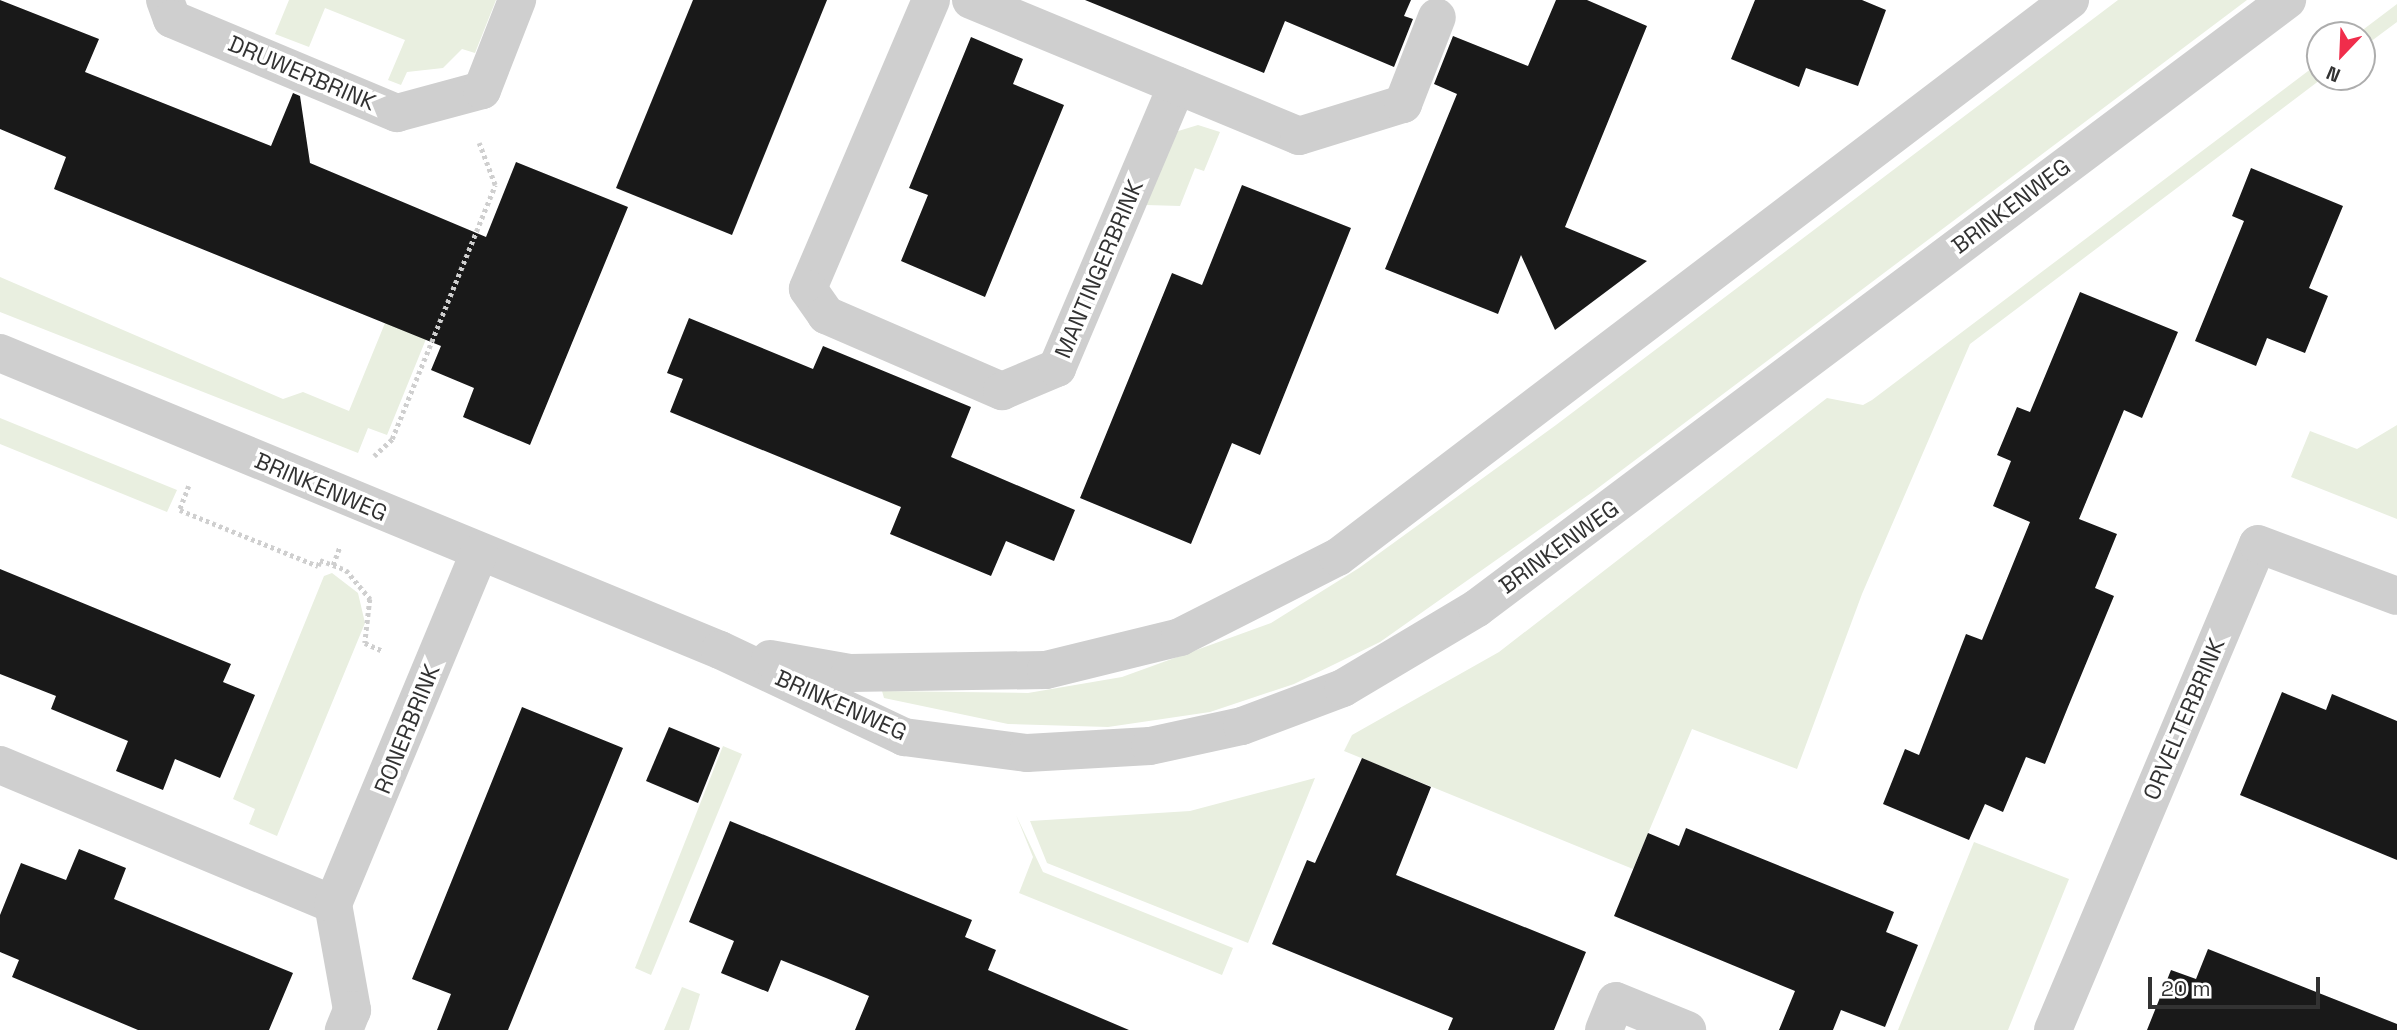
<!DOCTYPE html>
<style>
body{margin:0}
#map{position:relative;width:2397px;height:1030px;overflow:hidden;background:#fff;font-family:"Space Grotesk",sans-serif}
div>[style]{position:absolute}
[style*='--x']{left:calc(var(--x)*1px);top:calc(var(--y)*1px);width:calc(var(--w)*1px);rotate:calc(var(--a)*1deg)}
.green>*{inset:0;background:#e9efe0}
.building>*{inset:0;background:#191919}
.path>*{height:4.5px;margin-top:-2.25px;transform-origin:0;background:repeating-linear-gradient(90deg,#cfcfcf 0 3.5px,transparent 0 7px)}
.minor>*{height:38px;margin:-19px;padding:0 19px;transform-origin:19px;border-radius:19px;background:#cfcfcf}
span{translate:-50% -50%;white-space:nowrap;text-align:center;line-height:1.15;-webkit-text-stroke:7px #fff;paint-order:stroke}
.street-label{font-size:23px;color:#323232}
.north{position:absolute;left:2306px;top:21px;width:70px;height:70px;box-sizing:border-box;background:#fff;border:2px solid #adadad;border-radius:50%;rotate:203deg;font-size:19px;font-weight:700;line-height:28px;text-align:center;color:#323232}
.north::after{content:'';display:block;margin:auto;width:24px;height:32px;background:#f02d4b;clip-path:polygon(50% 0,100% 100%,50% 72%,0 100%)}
.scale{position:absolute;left:2148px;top:977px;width:172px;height:32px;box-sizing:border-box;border:4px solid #323232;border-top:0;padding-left:9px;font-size:21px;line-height:24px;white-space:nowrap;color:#323232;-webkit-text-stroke:5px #fff;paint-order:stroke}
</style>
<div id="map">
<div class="green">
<i style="clip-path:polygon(289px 0,496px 0,475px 53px,462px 49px,443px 68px,407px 72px,401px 85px,388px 80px,405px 40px,325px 8px,309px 47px,275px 34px)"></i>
<i style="clip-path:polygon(2118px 0,2247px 0,1594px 491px,1380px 642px,1294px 684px,1210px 712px,1108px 727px,1008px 724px,884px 698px,882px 691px,1028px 693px,1122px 677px,1271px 623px,1359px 568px,1556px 425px)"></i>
<i style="clip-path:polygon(2397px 4px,2397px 22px,2362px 48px,2362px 35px,2356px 35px)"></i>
<i style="clip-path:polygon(2320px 62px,2324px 77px,1970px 344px,1862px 594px,1797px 769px,1692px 729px,1633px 869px,1344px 751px,1352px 735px,1499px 652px,1827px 398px,1863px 405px,1872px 400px)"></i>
<i style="clip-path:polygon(1198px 125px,1220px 132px,1204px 171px,1195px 168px,1180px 206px,1146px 205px,1175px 132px)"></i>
<i style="clip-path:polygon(0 277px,283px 399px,303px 392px,349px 411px,385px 323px,435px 317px,387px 435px,368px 428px,358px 453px,0 312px)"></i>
<i style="clip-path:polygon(0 418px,177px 490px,167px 512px,0 444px)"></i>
<i style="clip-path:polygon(2397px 425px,2397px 519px,2291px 477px,2310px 431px,2357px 449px)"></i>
<i style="clip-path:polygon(332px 573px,358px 593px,365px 623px,277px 836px,249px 824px,255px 809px,233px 799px,324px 576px)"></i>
<i style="clip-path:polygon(723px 746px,742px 754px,651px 975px,635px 968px)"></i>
<i style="clip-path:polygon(1315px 778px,1248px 943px,1047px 863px,1030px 821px,1190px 811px)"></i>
<i style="clip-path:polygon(1016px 815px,1043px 872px,1233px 948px,1222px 975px,1019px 893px,1033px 857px)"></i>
<i style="clip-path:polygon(1974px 842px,2069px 879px,2008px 1030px,1898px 1030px)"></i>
<i style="clip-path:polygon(682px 987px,700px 994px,689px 1030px,664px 1030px)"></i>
</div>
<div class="building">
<i style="clip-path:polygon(0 0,99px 39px,85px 72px,271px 146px,293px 93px,300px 96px,310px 163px,486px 237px,516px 162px,628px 207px,530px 445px,463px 417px,474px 388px,431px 370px,441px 346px,54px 189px,66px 157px,0 129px)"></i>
<i style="clip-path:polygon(693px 0,827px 0,732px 235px,616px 188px)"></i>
<i style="clip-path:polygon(1085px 0,1411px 0,1404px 16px,1413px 19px,1394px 67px,1285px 21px,1264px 73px)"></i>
<i style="clip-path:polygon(1556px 0,1587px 0,1647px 26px,1565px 227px,1647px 261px,1555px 330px,1521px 255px,1498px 314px,1385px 269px,1457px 94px,1434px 84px,1453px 36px,1528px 66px)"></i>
<i style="clip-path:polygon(1755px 0,1862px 0,1886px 10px,1858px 86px,1806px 68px,1799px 87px,1731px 59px)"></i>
<i style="clip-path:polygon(971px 37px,1023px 59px,1013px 84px,1064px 105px,985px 297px,901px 261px,928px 195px,909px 188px)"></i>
<i style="clip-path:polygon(2251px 168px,2343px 206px,2309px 288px,2328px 296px,2305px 353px,2267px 338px,2256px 366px,2195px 341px,2244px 221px,2232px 216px)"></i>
<i style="clip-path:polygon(1242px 185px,1351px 228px,1260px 455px,1232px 443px,1191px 544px,1080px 498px,1172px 273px,1202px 285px)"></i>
<i style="clip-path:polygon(2080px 292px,2178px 332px,2142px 418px,2124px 410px,2079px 519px,2117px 534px,2095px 588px,2114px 596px,2068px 707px,2045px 764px,2026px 757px,2003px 812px,1985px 804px,1969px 840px,1883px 804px,1905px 749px,1919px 755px,1966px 634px,1982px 640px,2030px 522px,1993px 506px,2011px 461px,1997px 455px,2017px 407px,2030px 412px)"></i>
<i style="clip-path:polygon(689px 318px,813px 369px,823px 346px,971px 407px,951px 457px,1075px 510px,1054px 561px,1006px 541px,991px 576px,890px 534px,901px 507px,670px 412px,683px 379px,667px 373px)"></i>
<i style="clip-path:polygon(0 569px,231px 664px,223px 682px,255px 695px,220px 778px,175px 759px,163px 790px,116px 771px,128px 741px,51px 709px,56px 696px,0 674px)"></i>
<i style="clip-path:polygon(2282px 692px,2326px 710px,2332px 694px,2397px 721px,2397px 860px,2240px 795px)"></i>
<i style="clip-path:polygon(522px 707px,623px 748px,508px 1030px,437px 1030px,451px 994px,412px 979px)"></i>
<i style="clip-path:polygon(669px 727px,720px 748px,698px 803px,646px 781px)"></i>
<i style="clip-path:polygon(1362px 758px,1431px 787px,1396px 875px,1586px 952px,1554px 1030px,1448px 1030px,1453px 1018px,1272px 944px,1307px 860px,1315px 863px)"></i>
<i style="clip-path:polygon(730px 821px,972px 920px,965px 937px,996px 950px,988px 970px,1129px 1030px,855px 1030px,869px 996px,826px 978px,781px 960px,768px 992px,721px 973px,734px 941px,689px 922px)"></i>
<i style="clip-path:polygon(1686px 828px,1894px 912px,1886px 932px,1918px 945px,1885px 1027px,1841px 1010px,1833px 1030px,1779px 1030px,1795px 991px,1614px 916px,1648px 833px,1679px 846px)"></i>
<i style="clip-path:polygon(79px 849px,126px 868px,114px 899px,293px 973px,269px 1030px,138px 1030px,12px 977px,19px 960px,0 952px,0 915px,21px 863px,66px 880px)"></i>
<i style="clip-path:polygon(2208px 949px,2397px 1024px,2397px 1030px,2147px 1030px,2171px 970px,2196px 979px)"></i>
</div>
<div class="path">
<i style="--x:374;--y:456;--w:25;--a:-43"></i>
<i style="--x:392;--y:439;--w:274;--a:-67.9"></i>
<i style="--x:495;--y:185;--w:45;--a:-110.9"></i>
<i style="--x:189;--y:486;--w:26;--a:111"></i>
<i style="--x:180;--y:510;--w:149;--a:22.1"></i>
<i style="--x:318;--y:566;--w:6;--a:-72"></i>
<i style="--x:320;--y:560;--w:28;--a:21"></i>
<i style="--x:346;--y:570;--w:38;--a:50"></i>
<i style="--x:370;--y:599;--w:44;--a:96.5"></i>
<i style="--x:365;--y:643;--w:20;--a:24"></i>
<i style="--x:333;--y:565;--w:20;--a:-70"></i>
</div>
<div class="minor">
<i style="--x:165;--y:0;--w:20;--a:70"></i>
<i style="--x:172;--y:19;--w:244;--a:22.7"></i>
<i style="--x:397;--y:113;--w:88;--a:-15.1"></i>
<i style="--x:482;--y:90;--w:97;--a:-68.7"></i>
<i style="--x:931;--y:0;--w:314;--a:113.1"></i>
<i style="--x:808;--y:289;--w:32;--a:55"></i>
<i style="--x:826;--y:315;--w:192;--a:23.4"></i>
<i style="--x:1002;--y:391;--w:60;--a:-22.7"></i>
<i style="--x:1057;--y:368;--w:307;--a:-67"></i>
<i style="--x:971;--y:0;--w:355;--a:22.5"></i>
<i style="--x:1299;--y:136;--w:109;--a:-17.1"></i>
<i style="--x:1403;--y:104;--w:93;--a:-68.7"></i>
<i style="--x:0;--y:353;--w:779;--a:22.42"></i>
<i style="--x:720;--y:650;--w:204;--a:25.3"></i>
<i style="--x:904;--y:737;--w:124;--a:7.4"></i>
<i style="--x:1027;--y:753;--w:123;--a:-3.3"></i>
<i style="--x:1150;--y:746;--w:94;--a:-12.3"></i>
<i style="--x:1242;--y:726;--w:108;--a:-20.6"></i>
<i style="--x:1343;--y:688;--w:156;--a:-30.8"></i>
<i style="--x:1477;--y:608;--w:1013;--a:-36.89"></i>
<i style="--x:770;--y:659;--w:81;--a:9.9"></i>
<i style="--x:850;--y:673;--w:196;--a:-0.9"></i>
<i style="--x:1046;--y:670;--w:138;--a:-13.8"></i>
<i style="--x:1180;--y:637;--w:177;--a:-26.9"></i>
<i style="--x:1338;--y:557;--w:920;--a:-37.27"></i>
<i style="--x:0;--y:765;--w:361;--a:22.7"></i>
<i style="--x:333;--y:904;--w:108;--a:79.8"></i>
<i style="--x:352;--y:1010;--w:22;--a:112"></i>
<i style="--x:333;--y:904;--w:380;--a:-67.4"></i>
<i style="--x:1604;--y:1030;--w:31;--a:-68"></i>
<i style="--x:1616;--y:1001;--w:77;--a:22.2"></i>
<i style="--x:2053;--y:1030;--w:527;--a:-67.13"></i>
<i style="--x:2258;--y:544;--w:148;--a:20.5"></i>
</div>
<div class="street-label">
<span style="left:302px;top:73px;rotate:23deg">DRUWERBRINK</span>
<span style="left:2011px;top:206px;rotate:-37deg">BRINKENWEG</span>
<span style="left:1099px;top:269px;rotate:-67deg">MANTINGERBRINK</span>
<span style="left:321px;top:487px;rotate:23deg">BRINKENWEG</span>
<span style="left:1559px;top:547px;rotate:-36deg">BRINKENWEG</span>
<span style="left:841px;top:705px;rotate:24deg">BRINKENWEG</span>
<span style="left:2184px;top:719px;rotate:-67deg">ORVELTERBRINK</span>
<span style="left:407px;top:729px;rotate:-68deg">RONERBRINK</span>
</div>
<div class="north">N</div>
<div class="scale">20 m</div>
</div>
